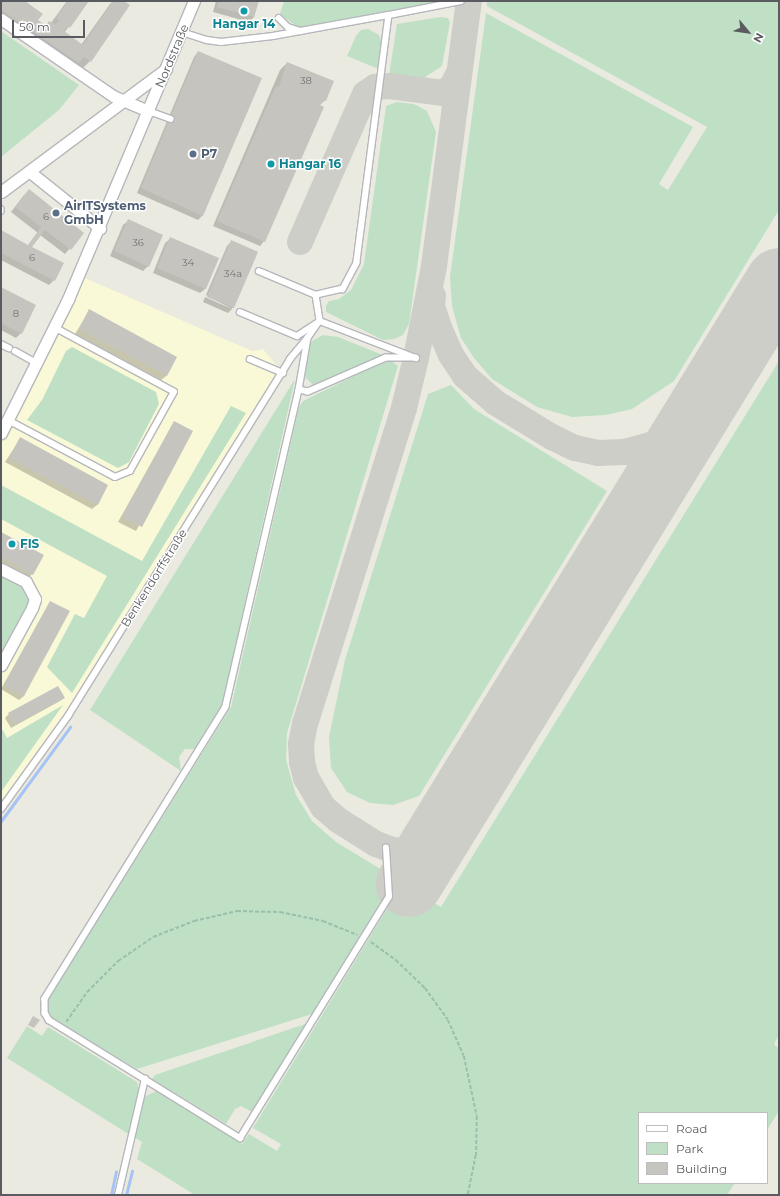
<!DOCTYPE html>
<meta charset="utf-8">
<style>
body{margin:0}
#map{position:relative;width:780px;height:1196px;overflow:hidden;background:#ebeae0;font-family:Montserrat,sans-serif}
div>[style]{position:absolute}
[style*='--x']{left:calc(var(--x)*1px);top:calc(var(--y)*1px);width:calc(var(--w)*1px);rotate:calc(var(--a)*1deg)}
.commercial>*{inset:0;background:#f9f8d7}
.green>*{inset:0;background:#bfe0c5}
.shadow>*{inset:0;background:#0003}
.stream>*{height:3px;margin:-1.5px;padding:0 1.5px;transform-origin:1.5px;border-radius:1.5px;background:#a5c3f6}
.taxiway>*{height:26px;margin:-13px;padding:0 13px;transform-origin:13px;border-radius:13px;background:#cecec9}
.runway>*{height:66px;margin:-33px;padding:0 33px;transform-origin:33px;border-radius:33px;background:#cecec9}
.building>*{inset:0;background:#c6c4be}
.path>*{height:1.5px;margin-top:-0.75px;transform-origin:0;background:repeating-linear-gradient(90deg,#99c0ac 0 4px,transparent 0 6px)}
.roads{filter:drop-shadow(1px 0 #b6b7bc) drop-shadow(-1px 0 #b6b7bc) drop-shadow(0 1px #b6b7bc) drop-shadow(0 -1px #b6b7bc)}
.lane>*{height:5.5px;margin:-2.75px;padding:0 2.75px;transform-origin:2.75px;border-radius:2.75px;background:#fff}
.street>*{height:11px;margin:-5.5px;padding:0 5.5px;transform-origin:5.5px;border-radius:5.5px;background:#fff}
.dots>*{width:11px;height:11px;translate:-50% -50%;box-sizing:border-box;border:2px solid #fff;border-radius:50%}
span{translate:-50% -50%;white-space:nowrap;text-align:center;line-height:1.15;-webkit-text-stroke:3px #fff;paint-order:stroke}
.number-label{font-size:10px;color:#747578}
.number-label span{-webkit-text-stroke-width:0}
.culture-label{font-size:12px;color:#0d838f;font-weight:700}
.left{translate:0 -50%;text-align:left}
.street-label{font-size:12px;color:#595b60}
.service-label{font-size:12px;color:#4e5e75;font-weight:700}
.frame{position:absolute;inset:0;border:2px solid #595b60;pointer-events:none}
.legend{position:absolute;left:638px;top:1112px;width:130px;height:72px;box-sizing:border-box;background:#fff;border:1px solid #bdbdbf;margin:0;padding:5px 7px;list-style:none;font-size:12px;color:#595b60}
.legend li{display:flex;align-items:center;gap:8px;height:20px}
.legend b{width:20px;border:1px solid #bdbdbf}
.north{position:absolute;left:728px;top:12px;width:40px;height:40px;-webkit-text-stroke:3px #fff;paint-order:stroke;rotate:119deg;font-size:11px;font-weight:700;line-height:16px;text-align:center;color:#595b60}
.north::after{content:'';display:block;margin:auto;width:14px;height:18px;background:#595b60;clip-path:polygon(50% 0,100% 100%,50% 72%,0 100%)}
.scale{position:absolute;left:12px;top:20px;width:73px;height:18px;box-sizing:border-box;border:2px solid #595b60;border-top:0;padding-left:5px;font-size:12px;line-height:14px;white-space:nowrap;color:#595b60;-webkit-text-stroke:3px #fff;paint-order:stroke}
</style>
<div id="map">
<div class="commercial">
<i style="clip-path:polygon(78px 275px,252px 351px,263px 349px,283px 373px,68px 716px,1px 809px,1px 433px)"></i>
</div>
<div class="green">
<i style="clip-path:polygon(284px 1px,441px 1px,300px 29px,280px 14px)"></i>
<i style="clip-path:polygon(487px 1px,779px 1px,779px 210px,674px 381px,632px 409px,606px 415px,572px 417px,537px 407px,492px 379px,474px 358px,461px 338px,452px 306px,450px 277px,486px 13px,693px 127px,659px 184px,668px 190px,707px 127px,487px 6px)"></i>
<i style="clip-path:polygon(441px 17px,448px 18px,450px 22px,442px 66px,422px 79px,389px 75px,397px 24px)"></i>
<i style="clip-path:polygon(368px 29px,379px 35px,383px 46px,380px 66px,376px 68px,347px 56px,356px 36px,361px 30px)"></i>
<i style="clip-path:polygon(1px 31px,79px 85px,59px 110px,1px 157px)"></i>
<i style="clip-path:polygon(397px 102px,414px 104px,427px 111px,436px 132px,409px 324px,403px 335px,394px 339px,383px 340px,326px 312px,326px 306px,329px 301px,339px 299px,351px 290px,364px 264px,386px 106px)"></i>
<i style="clip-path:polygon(323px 335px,338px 337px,383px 355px,314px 386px,305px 377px,310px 342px)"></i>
<i style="clip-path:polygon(72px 347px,156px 392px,159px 404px,129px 462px,118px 468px,27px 420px,42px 400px,66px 351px)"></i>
<i style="clip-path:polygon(385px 361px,393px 362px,398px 366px,287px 733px,286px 760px,296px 795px,312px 821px,336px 842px,382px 870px,385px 895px,312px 1014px,137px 1069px,53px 1019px,48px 1012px,48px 1000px,231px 707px,299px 407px,303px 401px)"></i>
<i style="clip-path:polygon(779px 361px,779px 1035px,774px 1044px,779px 1049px,779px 1111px,767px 1130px,767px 1113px,639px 1113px,639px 1183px,735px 1183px,727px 1195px,195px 1195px,137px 1159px,142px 1142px,134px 1137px,144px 1097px,156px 1091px,242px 1144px,249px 1134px,277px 1151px,281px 1144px,253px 1128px,393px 899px,389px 876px,441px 907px)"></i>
<i style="clip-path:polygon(295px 379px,222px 705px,194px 749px,185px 749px,179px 757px,181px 771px,90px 710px)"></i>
<i style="clip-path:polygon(451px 385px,474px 409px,607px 491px,419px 796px,393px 805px,370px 803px,347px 792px,331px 768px,329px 737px,345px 660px,428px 394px)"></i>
<i style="clip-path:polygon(231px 406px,246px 413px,72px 693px,47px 667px,75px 614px,84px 618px,107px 576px,1px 519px,1px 485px,142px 561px)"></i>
<i style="clip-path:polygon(1px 573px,24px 586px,28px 595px,29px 607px,1px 657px)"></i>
<i style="clip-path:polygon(63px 705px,1px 792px,1px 727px,7px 738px)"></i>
<i style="clip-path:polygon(308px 1023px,252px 1112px,241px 1106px,235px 1109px,226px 1124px,152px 1079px,155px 1075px)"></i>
<i style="clip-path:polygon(27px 1026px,42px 1036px,48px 1027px,137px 1082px,139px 1090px,130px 1135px,7px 1058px)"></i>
</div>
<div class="shadow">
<i style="clip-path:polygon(1px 1px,23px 1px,35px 24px,45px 26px,51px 23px,67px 1px,88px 1px,64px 33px,81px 45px,110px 4px,113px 1px,123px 1px,90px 61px,83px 68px,77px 64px,72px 70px,29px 34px,31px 29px,23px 37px,1px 22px)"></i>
<i style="clip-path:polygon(216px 1px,258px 1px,254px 17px,249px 22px,213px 12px)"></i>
<i style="clip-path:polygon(198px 52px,203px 215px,198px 220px,137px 193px,194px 57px)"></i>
<i style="clip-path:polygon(287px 63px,325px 100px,319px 106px,264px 241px,260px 246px,213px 226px,280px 70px)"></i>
<i style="clip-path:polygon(24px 195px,83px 233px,65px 254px,40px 235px,31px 247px,54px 280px,49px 285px,1px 260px,1px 232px,28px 246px,38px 233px,11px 212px)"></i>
<i style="clip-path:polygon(128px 221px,148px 266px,143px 271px,110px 256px,123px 225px)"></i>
<i style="clip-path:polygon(170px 239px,218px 259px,205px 289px,200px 293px,153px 273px,165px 243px)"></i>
<i style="clip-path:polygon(232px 241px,257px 252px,232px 309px,206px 295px,227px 246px)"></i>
<i style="clip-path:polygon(1px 288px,21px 333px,16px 338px,1px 330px)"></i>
<i style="clip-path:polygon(205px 297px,232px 309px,228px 313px,203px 302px)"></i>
<i style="clip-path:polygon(89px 311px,176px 357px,166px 376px,161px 380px,75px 334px)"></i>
<i style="clip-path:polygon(174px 422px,192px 432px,136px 531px,118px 522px)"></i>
<i style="clip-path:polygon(20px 439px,107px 486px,97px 505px,92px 509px,5px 462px)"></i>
<i style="clip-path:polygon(1px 533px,32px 574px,28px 579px,1px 564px)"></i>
<i style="clip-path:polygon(50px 602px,24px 696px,19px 700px,1px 689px)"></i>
<i style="clip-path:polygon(58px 688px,63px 698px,60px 701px,11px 728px,5px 718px,9px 714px)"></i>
</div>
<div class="stream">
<i style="--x:1;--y:821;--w:117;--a:-53.7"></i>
<i style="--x:111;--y:1195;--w:24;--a:-78"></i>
<i style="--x:126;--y:1195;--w:25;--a:-76"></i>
</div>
<div class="taxiway">
<i style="--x:300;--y:242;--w:162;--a:-66.3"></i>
<i style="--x:365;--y:94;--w:12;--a:-35"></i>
<i style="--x:375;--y:87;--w:14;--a:-4"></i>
<i style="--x:389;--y:86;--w:55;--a:7.3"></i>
<i style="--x:444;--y:93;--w:11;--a:-41"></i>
<i style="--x:452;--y:86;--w:15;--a:-62"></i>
<i style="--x:433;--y:296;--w:10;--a:96"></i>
<i style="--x:432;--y:306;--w:25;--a:72"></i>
<i style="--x:440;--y:330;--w:27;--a:66"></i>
<i style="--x:451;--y:355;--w:25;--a:56"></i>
<i style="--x:465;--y:376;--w:41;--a:41.1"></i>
<i style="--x:496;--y:403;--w:66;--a:31.3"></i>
<i style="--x:552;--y:437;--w:25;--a:26"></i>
<i style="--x:575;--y:448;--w:24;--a:12"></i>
<i style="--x:598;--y:453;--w:26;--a:-2"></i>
<i style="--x:624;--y:452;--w:28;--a:-15"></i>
<i style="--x:651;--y:445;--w:26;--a:-29"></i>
<i style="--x:674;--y:432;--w:51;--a:-46.6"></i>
<i style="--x:432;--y:847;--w:23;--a:170"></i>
<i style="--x:409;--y:851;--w:17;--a:-177"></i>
<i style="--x:392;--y:850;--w:17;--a:-159"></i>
<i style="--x:376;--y:844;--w:45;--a:-147.7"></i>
<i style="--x:338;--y:820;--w:20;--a:-139"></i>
<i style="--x:323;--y:807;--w:34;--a:-120"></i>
<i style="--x:306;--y:778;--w:16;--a:-104"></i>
<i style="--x:302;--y:762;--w:18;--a:-93"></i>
<i style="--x:301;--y:744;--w:20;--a:-79"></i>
<i style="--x:305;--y:724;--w:331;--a:-72.6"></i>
<i style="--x:404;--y:408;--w:51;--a:-76.5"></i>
<i style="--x:416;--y:358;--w:94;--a:-78.9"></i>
<i style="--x:434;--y:266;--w:267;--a:-82.5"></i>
</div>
<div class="runway">
<i style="--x:409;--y:884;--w:707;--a:-58.47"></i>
</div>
<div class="building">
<i style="clip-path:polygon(1px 1px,25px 1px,43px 14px,38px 20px,46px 26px,49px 21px,55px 25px,59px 20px,56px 18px,68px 1px,89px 1px,70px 28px,68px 26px,64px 31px,83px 45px,113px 1px,124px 1px,130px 5px,91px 62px,84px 57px,79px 63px,1px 10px)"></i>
<i style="clip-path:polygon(219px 1px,259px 1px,254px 17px,217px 7px)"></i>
<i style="clip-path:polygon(198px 51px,262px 78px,203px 216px,141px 188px)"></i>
<i style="clip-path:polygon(287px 62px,334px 81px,326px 101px,323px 100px,320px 105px,324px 107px,265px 242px,217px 221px,276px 86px,279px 87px)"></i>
<i style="clip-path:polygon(29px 189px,84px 233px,71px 250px,45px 230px,32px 247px,64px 263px,55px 281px,1px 253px,1px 230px,28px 245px,41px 227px,15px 207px)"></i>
<i style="clip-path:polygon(128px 219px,163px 235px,149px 267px,114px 251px)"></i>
<i style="clip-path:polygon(170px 237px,219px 258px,206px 289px,157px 268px)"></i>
<i style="clip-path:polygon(231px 240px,258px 252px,234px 308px,207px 297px)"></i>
<i style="clip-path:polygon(1px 287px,36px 305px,22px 334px,1px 323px)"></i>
<i style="clip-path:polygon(89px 309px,177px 357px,167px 376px,79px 329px)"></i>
<i style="clip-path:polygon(174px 421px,193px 431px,142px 527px,122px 517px)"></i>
<i style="clip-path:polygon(20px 437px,108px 485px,98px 505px,9px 458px)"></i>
<i style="clip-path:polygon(1px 532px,44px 555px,33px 575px,1px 557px)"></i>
<i style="clip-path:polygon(50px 601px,70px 611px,24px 696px,4px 685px)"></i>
<i style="clip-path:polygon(58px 686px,65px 698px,14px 725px,8px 713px)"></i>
<i style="clip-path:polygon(33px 1016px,40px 1020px,34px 1028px,28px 1025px)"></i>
</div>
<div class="path">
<i style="--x:371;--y:942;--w:31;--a:36"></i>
<i style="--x:396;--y:960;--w:40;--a:44"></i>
<i style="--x:425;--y:988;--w:39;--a:54"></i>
<i style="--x:448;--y:1020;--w:39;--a:66"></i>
<i style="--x:464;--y:1056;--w:61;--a:77.8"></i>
<i style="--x:477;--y:1116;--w:39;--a:91"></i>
<i style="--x:476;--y:1155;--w:41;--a:101.3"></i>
<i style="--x:66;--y:1022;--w:37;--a:-55"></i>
<i style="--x:87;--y:992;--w:44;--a:-45"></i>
<i style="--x:118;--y:961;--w:42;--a:-34.4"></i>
<i style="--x:153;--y:937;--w:44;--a:-21.3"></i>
<i style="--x:194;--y:921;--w:44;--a:-13.1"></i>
<i style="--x:237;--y:911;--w:43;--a:1.3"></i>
<i style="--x:280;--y:912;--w:44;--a:11.8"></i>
<i style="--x:323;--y:921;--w:37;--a:22"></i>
</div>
<div class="roads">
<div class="lane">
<i style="--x:389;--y:15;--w:73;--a:-11"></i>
<i style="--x:279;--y:18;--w:13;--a:45"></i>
<i style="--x:288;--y:27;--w:13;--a:18"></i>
<i style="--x:182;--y:32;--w:26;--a:18"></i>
<i style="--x:207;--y:40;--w:14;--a:8"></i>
<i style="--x:221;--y:42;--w:52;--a:-6.6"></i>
<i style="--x:273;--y:36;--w:118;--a:-10.3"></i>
<i style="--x:389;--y:15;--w:250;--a:97.4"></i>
<i style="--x:357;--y:263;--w:30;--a:118"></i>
<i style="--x:343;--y:289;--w:28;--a:167"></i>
<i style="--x:316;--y:295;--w:26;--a:81"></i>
<i style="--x:320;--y:321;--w:21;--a:125"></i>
<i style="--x:308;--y:338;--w:53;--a:99.8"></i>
<i style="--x:299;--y:390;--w:325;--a:103"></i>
<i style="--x:226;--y:707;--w:344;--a:121.8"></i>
<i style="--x:45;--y:999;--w:14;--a:90"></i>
<i style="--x:45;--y:1013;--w:8;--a:60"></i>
<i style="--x:49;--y:1020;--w:225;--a:31.7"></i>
<i style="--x:240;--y:1138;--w:283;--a:-58.3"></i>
<i style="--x:389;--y:897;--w:49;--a:-93.5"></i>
<i style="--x:149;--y:111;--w:23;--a:20"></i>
<i style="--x:1;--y:209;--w:2;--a:90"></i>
<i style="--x:259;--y:271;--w:62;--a:22.8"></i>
<i style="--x:240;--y:312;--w:62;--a:22.8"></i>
<i style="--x:297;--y:336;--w:27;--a:-33"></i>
<i style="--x:320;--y:321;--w:103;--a:21.1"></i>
<i style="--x:416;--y:358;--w:30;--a:180"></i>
<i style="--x:386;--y:358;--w:85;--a:156.4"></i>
<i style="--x:308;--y:392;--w:9;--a:-167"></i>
<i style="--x:1;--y:344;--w:9;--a:27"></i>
<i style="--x:15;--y:351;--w:25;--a:29"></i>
<i style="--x:250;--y:359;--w:36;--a:23"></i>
<i style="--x:8;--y:420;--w:121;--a:28"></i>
<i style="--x:115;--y:477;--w:16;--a:-22"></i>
<i style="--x:130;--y:471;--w:90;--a:-60.9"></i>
<i style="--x:174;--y:392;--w:135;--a:-151.7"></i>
<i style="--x:1;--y:809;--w:115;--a:-54.2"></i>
<i style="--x:68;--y:716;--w:420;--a:-58.1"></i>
<i style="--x:290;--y:359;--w:26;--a:-50"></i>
<i style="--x:118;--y:1195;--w:119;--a:-76.9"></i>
</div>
<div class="street">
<i style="--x:1;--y:19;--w:136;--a:34.5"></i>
<i style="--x:113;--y:96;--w:39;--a:23"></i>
<i style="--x:30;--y:172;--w:90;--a:38.7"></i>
<i style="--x:1;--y:192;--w:206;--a:-36.7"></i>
<i style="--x:1;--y:433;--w:150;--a:-63.4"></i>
<i style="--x:68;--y:299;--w:324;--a:-67.1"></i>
<i style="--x:1;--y:569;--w:28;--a:27"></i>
<i style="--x:26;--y:582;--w:19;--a:62"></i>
<i style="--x:35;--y:599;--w:9;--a:108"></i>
<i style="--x:32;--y:608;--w:65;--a:118.5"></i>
</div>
</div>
<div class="dots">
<i style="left:244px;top:11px;background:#0f9aa8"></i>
<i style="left:193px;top:154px;background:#5c6f8a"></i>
<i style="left:271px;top:164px;background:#0f9aa8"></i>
<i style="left:56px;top:213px;background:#5c6f8a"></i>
<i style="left:12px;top:544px;background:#0f9aa8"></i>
</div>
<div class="number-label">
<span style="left:306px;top:81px">38</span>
<span style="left:46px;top:217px">6</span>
<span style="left:138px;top:243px">36</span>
<span style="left:32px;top:258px">6</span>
<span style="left:188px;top:263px">34</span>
<span style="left:233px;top:274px">34a</span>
<span style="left:16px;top:314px">8</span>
</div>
<div class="culture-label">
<span style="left:244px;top:24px">Hangar 14</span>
<span class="left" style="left:279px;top:164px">Hangar 16</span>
<span class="left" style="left:20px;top:544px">FIS</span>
</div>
<div class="street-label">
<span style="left:172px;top:56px;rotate:-67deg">Nordstraße</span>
<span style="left:154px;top:578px;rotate:-58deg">Benkendorffstraße</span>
</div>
<div class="service-label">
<span class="left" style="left:201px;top:154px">P7</span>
<span class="left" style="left:64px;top:213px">AirITSystems<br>GmbH</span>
</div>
<div class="frame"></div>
<ul class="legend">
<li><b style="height:5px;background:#fff"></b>Road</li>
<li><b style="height:11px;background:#bfe0c5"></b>Park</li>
<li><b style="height:11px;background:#c6c4be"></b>Building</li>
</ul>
<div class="north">N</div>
<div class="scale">50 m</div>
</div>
